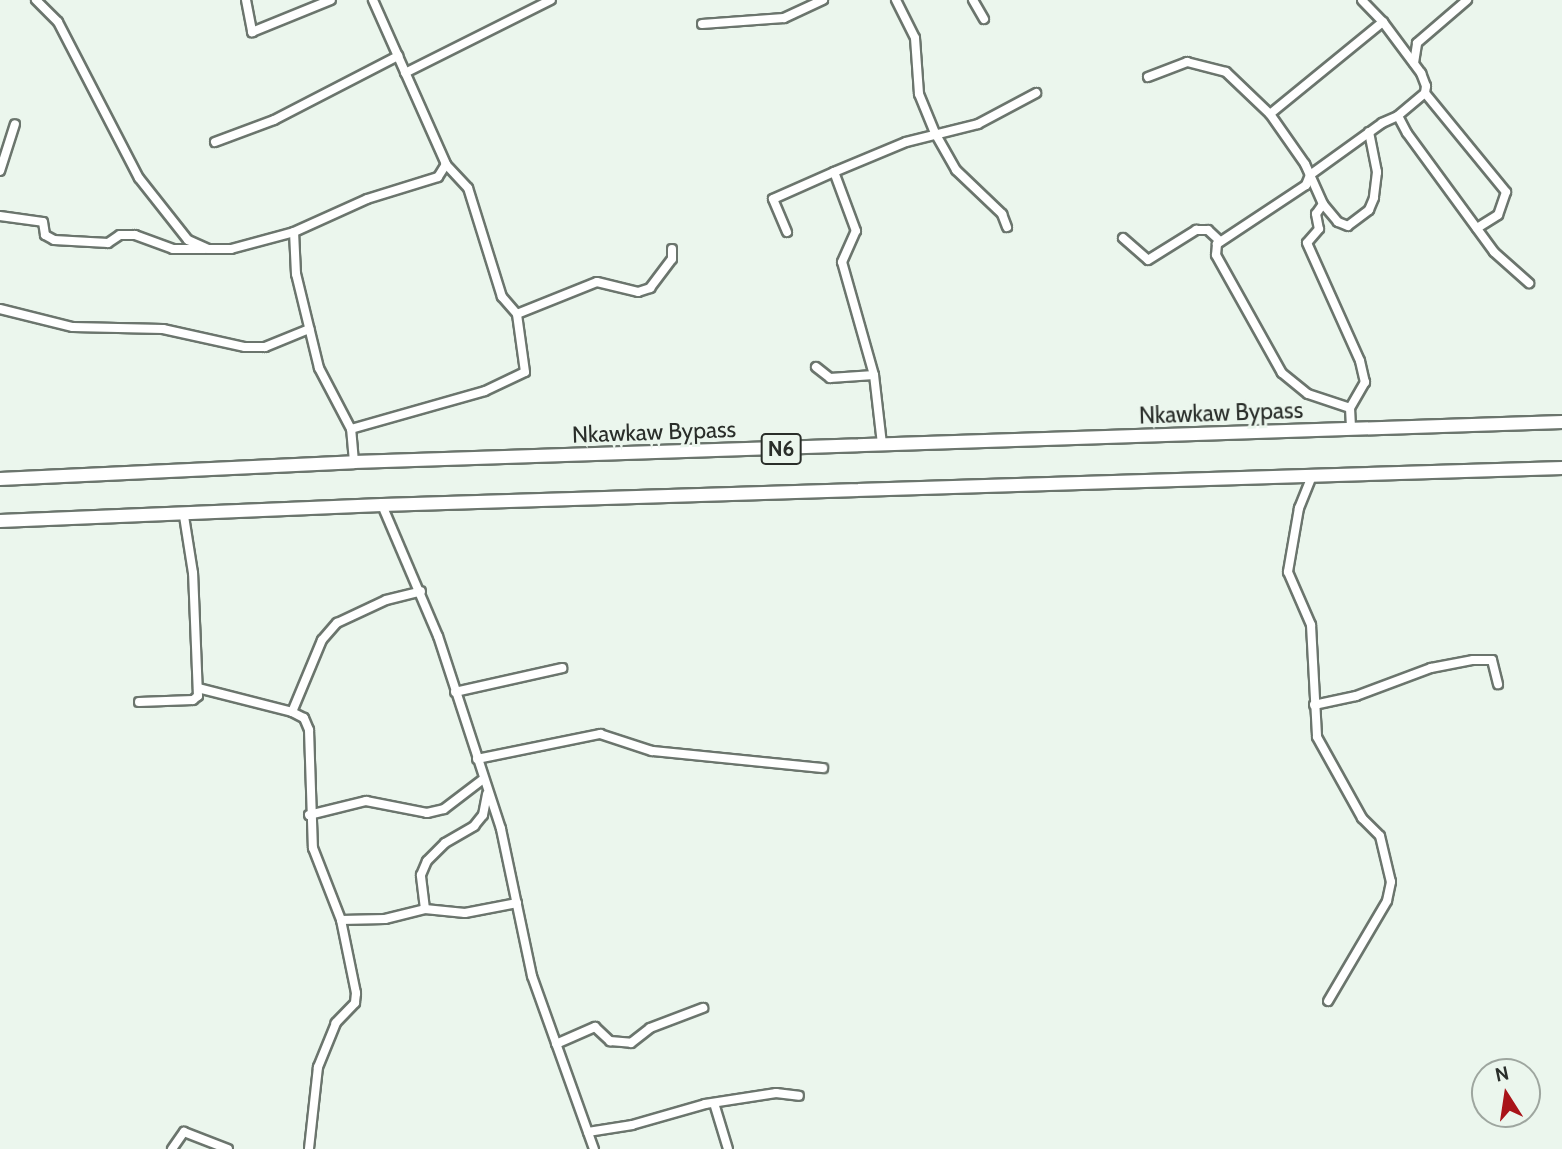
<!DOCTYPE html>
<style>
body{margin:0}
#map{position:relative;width:1562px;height:1149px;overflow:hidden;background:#ebf6ed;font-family:Cabin,sans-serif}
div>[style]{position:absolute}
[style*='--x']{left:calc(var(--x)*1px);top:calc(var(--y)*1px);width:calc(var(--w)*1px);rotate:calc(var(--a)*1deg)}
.roads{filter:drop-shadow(2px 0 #6b756d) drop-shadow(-2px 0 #6b756d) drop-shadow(0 2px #6b756d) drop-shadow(0 -2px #6b756d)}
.minor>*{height:8px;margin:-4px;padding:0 4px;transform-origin:4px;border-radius:4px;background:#fff}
.trunk>*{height:12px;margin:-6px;padding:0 6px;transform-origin:6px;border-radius:6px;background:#fff}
span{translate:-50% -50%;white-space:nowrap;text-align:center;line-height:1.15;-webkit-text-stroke:6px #ebf6ed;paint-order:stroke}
.shield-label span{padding:2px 5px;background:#ebf6ed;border:2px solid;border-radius:5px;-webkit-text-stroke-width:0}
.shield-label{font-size:21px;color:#2a2e2a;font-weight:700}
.street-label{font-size:23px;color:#2a2e2a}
.north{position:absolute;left:1471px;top:1058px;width:70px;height:70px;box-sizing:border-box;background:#ebf6ed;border:2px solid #9ea69f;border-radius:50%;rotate:348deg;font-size:19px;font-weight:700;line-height:28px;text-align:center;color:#2a2e2a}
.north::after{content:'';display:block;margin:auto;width:24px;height:32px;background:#a91419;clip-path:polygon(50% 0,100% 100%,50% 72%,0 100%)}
</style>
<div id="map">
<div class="roads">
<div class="minor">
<i style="--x:36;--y:0;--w:31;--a:45"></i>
<i style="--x:58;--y:22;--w:176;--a:62.6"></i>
<i style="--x:139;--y:178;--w:79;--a:51.7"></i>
<i style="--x:188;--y:240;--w:22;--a:24"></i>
<i style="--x:208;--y:249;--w:23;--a:0"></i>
<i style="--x:231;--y:249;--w:65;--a:-15.1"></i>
<i style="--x:246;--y:0;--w:33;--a:79"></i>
<i style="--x:252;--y:32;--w:85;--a:-22.1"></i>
<i style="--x:896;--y:0;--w:42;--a:63.4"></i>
<i style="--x:915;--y:38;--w:56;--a:85.9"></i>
<i style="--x:919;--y:94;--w:42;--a:67.7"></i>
<i style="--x:935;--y:133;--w:43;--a:60.4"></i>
<i style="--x:956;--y:170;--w:64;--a:43.7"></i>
<i style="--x:1002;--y:214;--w:14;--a:69"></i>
<i style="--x:973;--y:0;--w:22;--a:60"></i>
<i style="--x:1383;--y:22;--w:64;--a:53.3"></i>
<i style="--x:1421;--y:73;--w:14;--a:69"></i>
<i style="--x:1426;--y:86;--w:7;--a:98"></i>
<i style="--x:1425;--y:93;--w:35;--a:140"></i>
<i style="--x:1398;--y:116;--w:19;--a:62"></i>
<i style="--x:1407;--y:133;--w:147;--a:53.8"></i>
<i style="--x:1494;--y:252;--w:47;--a:41.5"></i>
<i style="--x:702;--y:24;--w:82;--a:-4.2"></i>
<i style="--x:784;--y:18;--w:43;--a:-24.8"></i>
<i style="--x:1414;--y:63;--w:20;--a:-81"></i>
<i style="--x:1417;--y:43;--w:66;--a:-40.7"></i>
<i style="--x:405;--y:73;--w:163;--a:-26.6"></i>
<i style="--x:1148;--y:77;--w:42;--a:-21"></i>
<i style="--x:1187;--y:62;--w:40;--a:14.4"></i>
<i style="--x:1226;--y:72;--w:61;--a:43.7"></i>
<i style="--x:1270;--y:114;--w:61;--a:55"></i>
<i style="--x:1305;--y:164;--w:12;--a:66"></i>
<i style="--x:1310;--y:175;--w:11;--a:112"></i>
<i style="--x:1306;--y:185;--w:107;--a:146.5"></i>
<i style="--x:1217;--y:244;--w:11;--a:95"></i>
<i style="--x:1216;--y:255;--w:135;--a:60.8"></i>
<i style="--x:1282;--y:373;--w:33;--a:39"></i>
<i style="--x:1308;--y:394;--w:44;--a:18.4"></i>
<i style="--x:1350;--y:408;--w:22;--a:87"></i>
<i style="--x:1425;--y:93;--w:128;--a:50.7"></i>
<i style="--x:1506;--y:192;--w:24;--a:109"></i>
<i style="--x:1498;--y:215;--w:25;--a:148"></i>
<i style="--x:1270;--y:114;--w:146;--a:-39.2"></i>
<i style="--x:1383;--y:22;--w:30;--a:-134"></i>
<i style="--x:1369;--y:132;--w:41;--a:78.7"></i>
<i style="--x:1377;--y:172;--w:26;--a:97"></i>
<i style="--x:1374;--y:198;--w:13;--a:113"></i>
<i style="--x:1369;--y:210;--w:26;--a:143"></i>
<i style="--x:1348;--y:226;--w:11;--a:-158"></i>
<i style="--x:1338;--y:222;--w:23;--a:-130"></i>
<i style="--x:1323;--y:204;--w:32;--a:-114"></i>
<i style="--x:1310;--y:175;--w:89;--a:-35.8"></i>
<i style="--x:1382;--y:123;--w:17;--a:-24"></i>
<i style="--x:215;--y:142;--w:63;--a:-20.4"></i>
<i style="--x:274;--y:120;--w:140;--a:-27.3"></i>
<i style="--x:0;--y:171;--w:49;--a:-72.3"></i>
<i style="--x:1323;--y:204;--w:12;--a:125"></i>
<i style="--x:1316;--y:214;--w:15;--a:79"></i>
<i style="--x:1319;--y:229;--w:18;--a:131"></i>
<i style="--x:1307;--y:243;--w:129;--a:65.8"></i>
<i style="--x:1360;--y:361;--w:22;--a:77"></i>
<i style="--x:1365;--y:382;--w:30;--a:120"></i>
<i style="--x:0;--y:216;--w:43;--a:7.9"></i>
<i style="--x:43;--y:222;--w:13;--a:81"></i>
<i style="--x:45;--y:235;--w:10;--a:29"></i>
<i style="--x:54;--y:240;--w:54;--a:3.2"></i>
<i style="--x:108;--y:243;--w:14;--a:-34"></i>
<i style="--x:120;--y:235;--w:15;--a:0"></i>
<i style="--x:135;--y:235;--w:40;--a:20.2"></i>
<i style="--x:173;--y:249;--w:32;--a:0"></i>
<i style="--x:787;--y:232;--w:36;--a:-113"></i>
<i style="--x:773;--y:199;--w:67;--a:-23.9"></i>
<i style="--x:1123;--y:238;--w:33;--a:41"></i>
<i style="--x:1148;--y:260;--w:57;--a:-32"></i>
<i style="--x:1196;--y:230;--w:12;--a:0"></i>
<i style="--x:1208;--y:230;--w:16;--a:43"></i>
<i style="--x:0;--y:309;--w:75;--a:13.9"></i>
<i style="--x:73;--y:327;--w:90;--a:1.3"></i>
<i style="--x:163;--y:329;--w:84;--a:12.4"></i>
<i style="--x:245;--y:347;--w:20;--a:0"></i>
<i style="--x:265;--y:347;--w:48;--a:-22.2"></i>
<i style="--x:517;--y:314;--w:86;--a:-21.8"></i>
<i style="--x:597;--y:282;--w:42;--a:13.7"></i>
<i style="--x:638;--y:292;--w:13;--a:-18"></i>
<i style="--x:650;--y:288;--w:36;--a:-53"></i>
<i style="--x:672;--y:259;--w:10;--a:-90"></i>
<i style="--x:816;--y:367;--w:18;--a:38"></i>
<i style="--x:830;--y:378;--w:44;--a:-3.9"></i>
<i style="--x:351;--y:429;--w:139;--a:-15.8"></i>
<i style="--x:485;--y:391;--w:44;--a:-25.4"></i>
<i style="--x:525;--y:372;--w:59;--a:-97.9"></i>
<i style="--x:517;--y:314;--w:23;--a:-131"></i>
<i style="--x:502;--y:297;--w:114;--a:-107.3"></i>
<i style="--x:468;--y:188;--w:33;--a:-133"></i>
<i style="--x:882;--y:444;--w:69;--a:-96.6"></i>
<i style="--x:874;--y:375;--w:117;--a:-105.8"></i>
<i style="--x:842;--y:262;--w:34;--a:-66"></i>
<i style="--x:856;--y:231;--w:63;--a:-110.4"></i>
<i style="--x:834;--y:172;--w:78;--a:-22.6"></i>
<i style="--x:906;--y:142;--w:74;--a:-14"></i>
<i style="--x:978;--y:124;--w:66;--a:-28.1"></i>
<i style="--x:354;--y:462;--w:33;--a:-95"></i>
<i style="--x:351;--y:429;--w:69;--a:-117.7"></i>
<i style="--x:319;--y:368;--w:97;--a:-103.7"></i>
<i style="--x:296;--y:274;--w:42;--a:-92.7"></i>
<i style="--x:294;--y:232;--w:80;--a:-24.3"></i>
<i style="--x:367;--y:199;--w:74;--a:-17.2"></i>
<i style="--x:438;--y:177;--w:15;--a:-58"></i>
<i style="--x:446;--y:164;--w:180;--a:-114"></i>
<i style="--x:1312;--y:476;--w:35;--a:112"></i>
<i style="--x:1299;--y:508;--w:65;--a:99.8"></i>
<i style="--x:1288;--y:572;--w:58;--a:66.5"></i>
<i style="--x:1311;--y:625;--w:112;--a:86.9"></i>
<i style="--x:1317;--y:737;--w:93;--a:60.9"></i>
<i style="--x:1362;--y:818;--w:25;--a:45"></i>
<i style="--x:1380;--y:836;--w:47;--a:76.6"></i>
<i style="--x:1391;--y:882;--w:19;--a:102"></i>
<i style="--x:1387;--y:901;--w:116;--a:120.5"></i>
<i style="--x:382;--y:505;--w:142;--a:66.9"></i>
<i style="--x:438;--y:636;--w:203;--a:71.9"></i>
<i style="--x:501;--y:829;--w:150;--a:78.1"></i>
<i style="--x:532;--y:976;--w:184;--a:70.3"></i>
<i style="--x:198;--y:688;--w:97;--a:14.3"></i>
<i style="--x:292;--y:712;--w:13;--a:27"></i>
<i style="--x:304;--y:718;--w:13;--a:67"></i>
<i style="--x:309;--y:730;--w:118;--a:88.1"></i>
<i style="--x:313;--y:848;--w:77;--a:68.7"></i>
<i style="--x:341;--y:920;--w:75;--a:78.4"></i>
<i style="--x:356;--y:993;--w:10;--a:96"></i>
<i style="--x:355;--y:1003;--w:28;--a:134"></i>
<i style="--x:336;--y:1023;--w:48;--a:112.2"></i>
<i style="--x:318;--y:1067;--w:82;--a:96.3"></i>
<i style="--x:455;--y:692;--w:110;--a:-12.6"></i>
<i style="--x:139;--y:702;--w:54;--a:-2.1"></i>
<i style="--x:193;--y:700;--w:6;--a:-39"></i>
<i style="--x:198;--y:696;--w:123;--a:-92.3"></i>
<i style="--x:193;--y:573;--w:58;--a:-99"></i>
<i style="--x:1314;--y:705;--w:43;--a:-12.1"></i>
<i style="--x:1356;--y:696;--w:80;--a:-20.5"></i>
<i style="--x:1431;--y:668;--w:43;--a:-10.8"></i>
<i style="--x:1473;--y:660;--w:19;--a:0"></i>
<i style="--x:1492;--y:660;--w:25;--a:76"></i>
<i style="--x:292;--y:712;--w:78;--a:-67.4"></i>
<i style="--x:322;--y:640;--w:23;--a:-49"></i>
<i style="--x:337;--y:623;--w:54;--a:-25.1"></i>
<i style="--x:386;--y:600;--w:36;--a:-14"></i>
<i style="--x:477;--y:759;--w:126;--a:-11.5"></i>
<i style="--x:600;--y:734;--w:55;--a:18.1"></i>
<i style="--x:652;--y:751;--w:172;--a:5.7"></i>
<i style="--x:309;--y:815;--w:59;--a:-13.8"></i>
<i style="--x:366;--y:801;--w:62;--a:11.1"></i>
<i style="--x:427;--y:813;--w:17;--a:-13"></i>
<i style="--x:444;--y:809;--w:48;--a:-37.3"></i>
<i style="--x:425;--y:909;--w:34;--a:-97"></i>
<i style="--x:421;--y:875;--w:15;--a:-67"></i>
<i style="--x:427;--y:861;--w:25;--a:-45"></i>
<i style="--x:445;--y:843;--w:34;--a:-30"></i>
<i style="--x:474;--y:826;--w:14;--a:-51"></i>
<i style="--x:483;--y:815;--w:21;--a:-79"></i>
<i style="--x:341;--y:920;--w:44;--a:-1.3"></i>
<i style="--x:385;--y:919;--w:41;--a:-14"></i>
<i style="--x:425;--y:909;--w:40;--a:5.7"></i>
<i style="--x:465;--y:913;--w:53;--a:-10.9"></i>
<i style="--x:556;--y:1044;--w:43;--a:-23.6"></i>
<i style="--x:595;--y:1027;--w:21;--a:43"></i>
<i style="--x:610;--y:1041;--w:21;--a:5"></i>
<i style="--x:631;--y:1043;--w:24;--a:-38"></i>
<i style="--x:650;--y:1028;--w:57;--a:-20.7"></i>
<i style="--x:714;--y:1103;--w:48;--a:73.1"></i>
<i style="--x:588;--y:1132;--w:45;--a:-9"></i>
<i style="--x:632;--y:1125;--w:76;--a:-16"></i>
<i style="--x:705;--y:1104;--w:72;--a:-8.8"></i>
<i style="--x:776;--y:1093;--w:23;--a:7"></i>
<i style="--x:172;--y:1149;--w:21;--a:-55"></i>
<i style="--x:184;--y:1132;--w:47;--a:21.1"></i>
</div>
<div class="trunk">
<i style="--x:0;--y:479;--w:354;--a:-2.7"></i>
<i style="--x:354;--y:462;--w:1209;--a:-1.9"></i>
<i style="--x:0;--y:521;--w:382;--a:-2.4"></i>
<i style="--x:382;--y:505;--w:1181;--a:-1.8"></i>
</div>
</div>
<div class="shield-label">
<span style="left:781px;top:449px">N6</span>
</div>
<div class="street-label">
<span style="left:1221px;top:413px;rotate:-2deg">Nkawkaw Bypass</span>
<span style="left:654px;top:432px;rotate:-2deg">Nkawkaw Bypass</span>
</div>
<div class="north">N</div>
</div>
